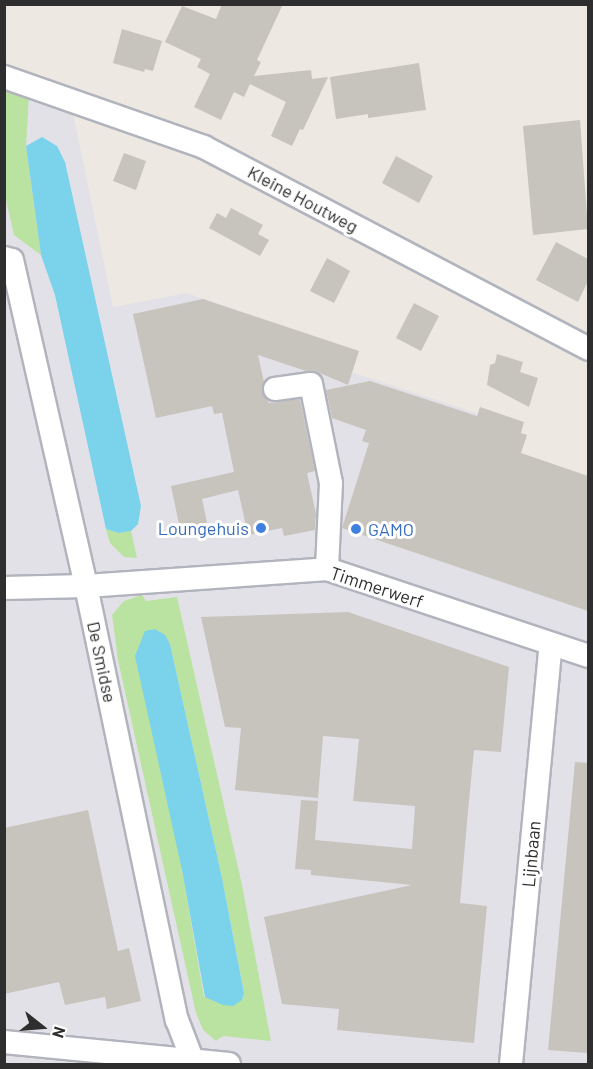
<!DOCTYPE html>
<style>
body{margin:0}
#map{position:relative;width:593px;height:1069px;overflow:hidden;background:#eee8e2;font-family:Barlow,sans-serif}
div>[style]{position:absolute}
[style*='--x']{left:calc(var(--x)*1px);top:calc(var(--y)*1px);width:calc(var(--w)*1px);rotate:calc(var(--a)*1deg)}
.industrial>*{inset:0;background:#e3e1e8}
.green>*{inset:0;background:#bae2a1}
.water>*{inset:0;background:#7ad2eb}
.building>*{inset:0;background:#c7c3bd}
.roads{filter:drop-shadow(2px 0 #b2b4bd) drop-shadow(-2px 0 #b2b4bd) drop-shadow(0 2px #b2b4bd) drop-shadow(0 -2px #b2b4bd)}
.minor>*{height:22px;margin:-11px;padding:0 11px;transform-origin:11px;border-radius:11px;background:#fff}
.dots>*{width:16px;height:16px;translate:-50% -50%;box-sizing:border-box;border:3px solid #fff;border-radius:50%}
span{translate:-50% -50%;white-space:nowrap;text-align:center;line-height:1.15;-webkit-text-stroke:6px #fff;paint-order:stroke}
.street-label{font-size:18px;color:#2e2e2e}
.shop-label{font-size:18px;color:#366cbe}
.right{translate:-100% -50%;text-align:right}
.left{translate:0 -50%;text-align:left}
.frame{position:absolute;inset:0;border:6px solid #2e2e2e;pointer-events:none}
.north{position:absolute;left:12px;top:997px;width:60px;height:60px;-webkit-text-stroke:4px #fff;paint-order:stroke;rotate:107deg;font-size:16px;font-weight:700;line-height:24px;text-align:center;color:#2e2e2e}
.north::after{content:'';display:block;margin:auto;width:21px;height:27px;background:#2e2e2e;clip-path:polygon(50% 0,100% 100%,50% 72%,0 100%)}
</style>
<div id="map">
<div class="industrial">
<i style="clip-path:polygon(4px 93px,73px 113px,113px 307px,187px 293px,350px 351px,342px 369px,507px 423px,499px 446px,588px 477px,588px 1064px,5px 1064px)"></i>
</div>
<div class="green">
<i style="clip-path:polygon(4px 88px,29px 95px,26px 146px,41px 255px,14px 235px,6px 200px)"></i>
<i style="clip-path:polygon(106px 529px,119px 533px,131px 531px,137px 558px,124px 557px,110px 543px)"></i>
<i style="clip-path:polygon(evenodd,142px 595px,146px 601px,177px 597px,242px 885px,271px 1041px,223px 1036px,216px 1041px,203px 1030px,196px 1013px,118px 660px,112px 615px,124px 601px,142px 595px,164px 635px,170px 644px,222px 878px,244px 992px,242px 1000px,204px 997px,182px 870px,164px 635px)"></i>
</div>
<div class="water">
<i style="clip-path:polygon(42px 137px,57px 146px,65px 162px,141px 506px,138px 524px,131px 531px,119px 533px,106px 529px,55px 295px,41px 255px,26px 146px)"></i>
<i style="clip-path:polygon(155px 629px,165px 635px,170px 644px,222px 878px,244px 993px,242px 1000px,233px 1006px,223px 1005px,205px 997px,182px 870px,135px 656px,145px 631px)"></i>
</div>
<div class="building">
<i style="clip-path:polygon(222px 4px,283px 4px,257px 60px,261px 62px,254px 76px,311px 70px,312px 79px,328px 77px,303px 130px,300px 129px,292px 146px,271px 136px,286px 102px,250px 84px,244px 97px,234px 92px,221px 120px,194px 107px,210px 74px,197px 67px,201px 59px,165px 42px,182px 6px,216px 19px)"></i>
<i style="clip-path:polygon(122px 29px,162px 41px,153px 71px,145px 69px,144px 72px,113px 63px)"></i>
<i style="clip-path:polygon(419px 63px,426px 110px,368px 118px,368px 114px,336px 119px,330px 77px)"></i>
<i style="clip-path:polygon(580px 120px,588px 229px,533px 235px,523px 126px)"></i>
<i style="clip-path:polygon(124px 153px,146px 161px,136px 190px,113px 181px)"></i>
<i style="clip-path:polygon(396px 156px,433px 176px,419px 203px,382px 183px)"></i>
<i style="clip-path:polygon(231px 208px,263px 225px,258px 234px,269px 240px,260px 256px,209px 228px,217px 213px,226px 218px)"></i>
<i style="clip-path:polygon(556px 242px,588px 259px,588px 281px,578px 302px,536px 280px)"></i>
<i style="clip-path:polygon(327px 258px,350px 271px,334px 303px,310px 291px)"></i>
<i style="clip-path:polygon(203px 299px,359px 351px,348px 385px,315px 371px,306px 371px,258px 355px,264px 382px,262px 391px,269px 403px,300px 399px,315px 471px,307px 473px,316px 514px,315px 530px,284px 536px,282px 528px,248px 535px,238px 490px,202px 499px,207px 523px,180px 529px,171px 486px,234px 472px,222px 413px,214px 414px,212px 406px,156px 418px,133px 314px)"></i>
<i style="clip-path:polygon(414px 303px,439px 316px,421px 351px,396px 338px)"></i>
<i style="clip-path:polygon(497px 354px,523px 362px,520px 372px,538px 378px,529px 407px,487px 385px,490px 365px,495px 363px)"></i>
<i style="clip-path:polygon(370px 381px,477px 416px,480px 407px,524px 422px,521px 433px,527px 435px,521px 453px,588px 476px,588px 611px,342px 528px,369px 443px,362px 441px,366px 430px,332px 418px,326px 390px)"></i>
<i style="clip-path:polygon(348px 612px,509px 667px,501px 752px,474px 750px,468px 811px,460px 903px,487px 906px,474px 1043px,337px 1030px,339px 1009px,282px 1004px,264px 917px,412px 885px,311px 875px,311px 870px,295px 869px,301px 800px,318px 801px,315px 840px,412px 849px,415px 806px,353px 801px,359px 739px,323px 736px,318px 798px,235px 790px,241px 728px,225px 727px,201px 617px)"></i>
<i style="clip-path:polygon(575px 762px,588px 763px,588px 1053px,548px 1050px)"></i>
<i style="clip-path:polygon(88px 810px,118px 951px,129px 948px,141px 1001px,107px 1009px,105px 997px,65px 1005px,59px 982px,4px 994px,4px 828px)"></i>
</div>
<div class="roads">
<div class="minor">
<i style="--x:4;--y:77;--w:212;--a:19.3"></i>
<i style="--x:204;--y:147;--w:434;--a:27.7"></i>
<i style="--x:4;--y:258;--w:8;--a:14"></i>
<i style="--x:12;--y:260;--w:334;--a:77.2"></i>
<i style="--x:86;--y:586;--w:443;--a:78.2"></i>
<i style="--x:177;--y:1020;--w:47;--a:68.9"></i>
<i style="--x:275;--y:389;--w:36;--a:-8"></i>
<i style="--x:311;--y:384;--w:101;--a:78.6"></i>
<i style="--x:331;--y:483;--w:86;--a:92.7"></i>
<i style="--x:4;--y:588;--w:82;--a:-1.4"></i>
<i style="--x:86;--y:586;--w:242;--a:-4"></i>
<i style="--x:327;--y:569;--w:275;--a:18.4"></i>
<i style="--x:4;--y:1042;--w:226;--a:5.6"></i>
<i style="--x:511;--y:1064;--w:422;--a:-84.6"></i>
</div>
</div>
<div class="dots">
<i style="left:261px;top:528px;background:#3f7fe0"></i>
<i style="left:356px;top:529px;background:#3f7fe0"></i>
</div>
<div class="street-label">
<span style="left:303px;top:199px;rotate:28deg">Kleine Houtweg</span>
<span style="left:377px;top:587px;rotate:18deg">Timmerwerf</span>
<span style="left:102px;top:662px;rotate:78deg">De Smidse</span>
<span style="left:531px;top:854px;rotate:-85deg">Lijnbaan</span>
</div>
<div class="shop-label">
<span class="right" style="left:249px;top:528px">Loungehuis</span>
<span class="left" style="left:368px;top:529px">GAMO</span>
</div>
<div class="frame"></div>
<div class="north">N</div>
</div>
